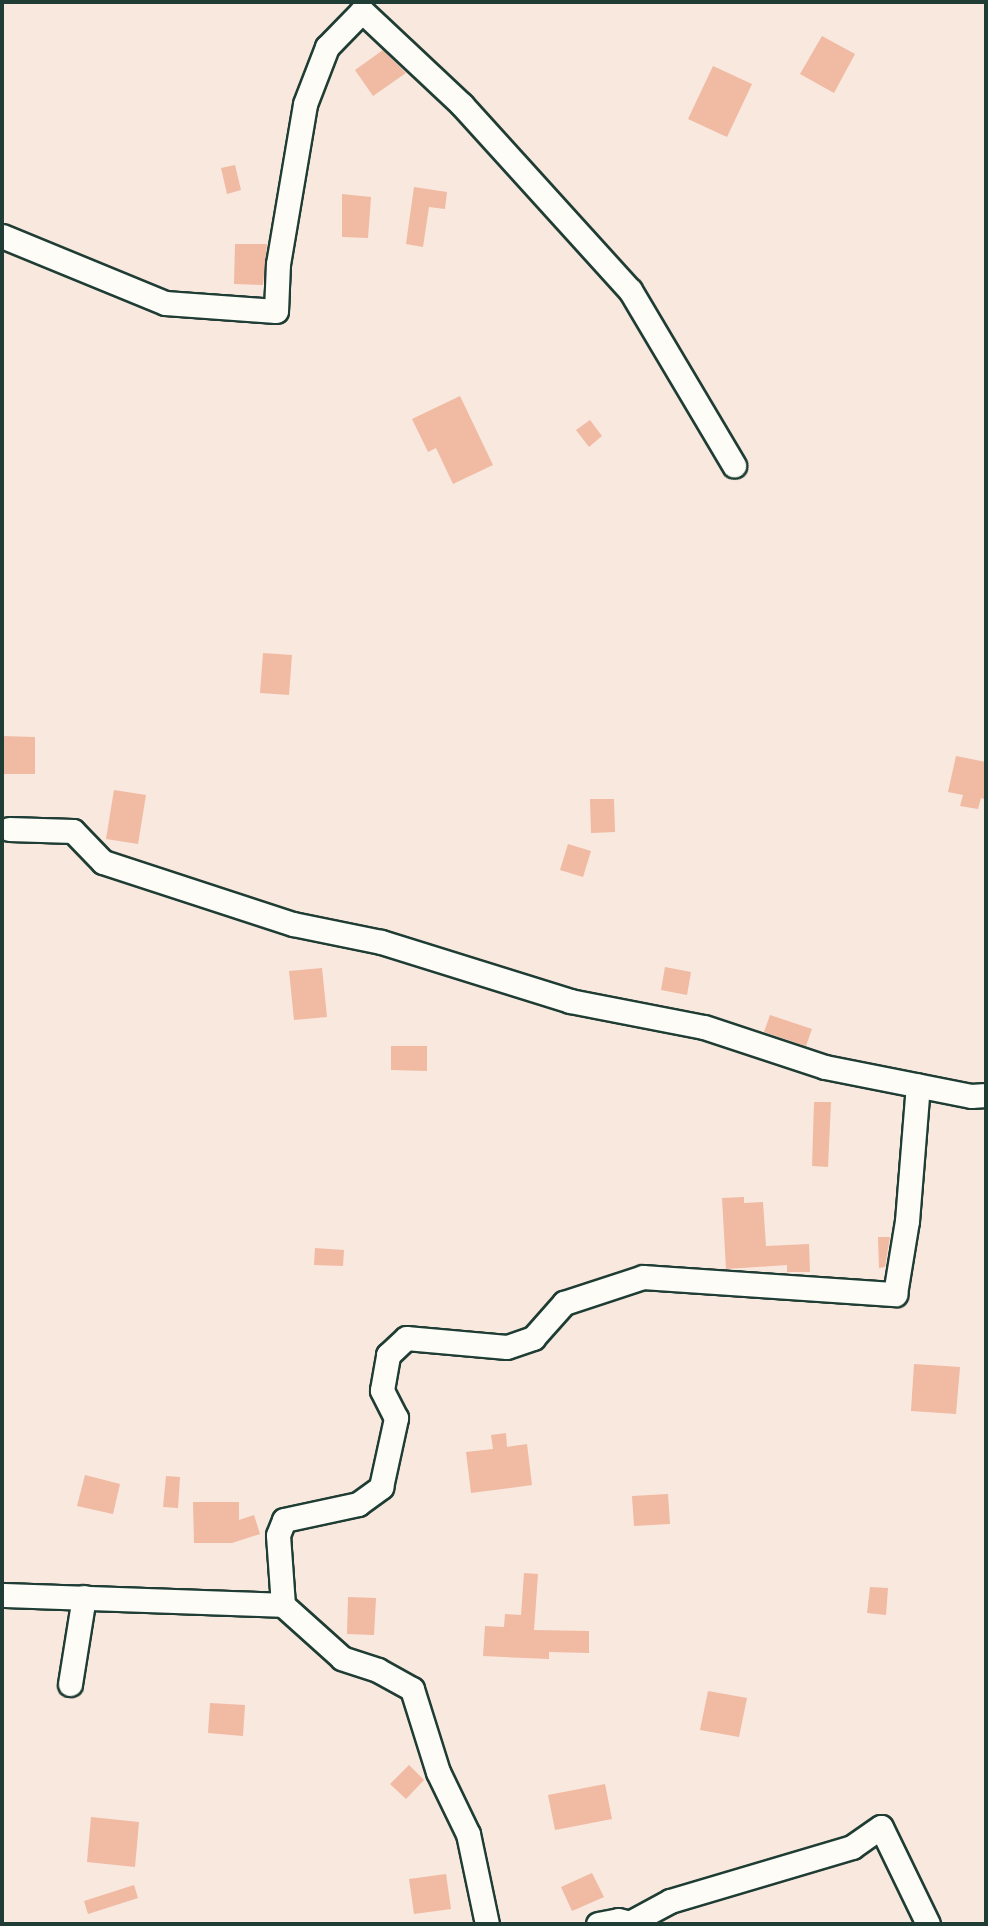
<!DOCTYPE html>
<style>
body{margin:0}
#map{position:relative;width:988px;height:1926px;overflow:hidden;background:#f9e8de;font-family:"Indie Flower",sans-serif}
div>[style]{position:absolute}
[style*='--x']{left:calc(var(--x)*1px);top:calc(var(--y)*1px);width:calc(var(--w)*1px);rotate:calc(var(--a)*1deg)}
.building>*{inset:0;background:#f0baa3}
.roads{filter:drop-shadow(2px 0 #1f3d34) drop-shadow(-2px 0 #1f3d34) drop-shadow(0 2px #1f3d34) drop-shadow(0 -2px #1f3d34)}
.minor>*{height:23px;margin:-11.5px;padding:0 11.5px;transform-origin:11.5px;border-radius:11.5px;background:#fdfcf7}
span{translate:-50% -50%;white-space:nowrap;text-align:center;line-height:1.15;-webkit-text-stroke:5px #fdfcf7;paint-order:stroke}
.frame{position:absolute;inset:0;border:4px solid #1f3d34;pointer-events:none}
</style>
<div id="map">
<div class="building">
<i style="clip-path:polygon(822px 36px,855px 54px,834px 93px,800px 74px)"></i>
<i style="clip-path:polygon(383px 50px,406px 73px,373px 96px,355px 70px)"></i>
<i style="clip-path:polygon(713px 66px,752px 84px,727px 137px,688px 119px)"></i>
<i style="clip-path:polygon(235px 165px,241px 190px,227px 194px,221px 168px)"></i>
<i style="clip-path:polygon(414px 187px,447px 192px,445px 209px,429px 207px,423px 247px,406px 244px)"></i>
<i style="clip-path:polygon(342px 194px,371px 197px,368px 238px,342px 237px)"></i>
<i style="clip-path:polygon(235px 244px,267px 244px,263px 285px,234px 284px)"></i>
<i style="clip-path:polygon(460px 396px,493px 465px,453px 484px,436px 448px,428px 452px,412px 419px)"></i>
<i style="clip-path:polygon(590px 420px,602px 436px,589px 447px,576px 430px)"></i>
<i style="clip-path:polygon(263px 653px,292px 655px,289px 695px,260px 693px)"></i>
<i style="clip-path:polygon(2px 736px,35px 737px,35px 774px,2px 774px)"></i>
<i style="clip-path:polygon(956px 756px,986px 762px,986px 800px,981px 798px,978px 809px,960px 806px,963px 795px,948px 792px)"></i>
<i style="clip-path:polygon(114px 790px,146px 795px,138px 844px,106px 839px)"></i>
<i style="clip-path:polygon(590px 799px,614px 799px,615px 832px,591px 833px)"></i>
<i style="clip-path:polygon(568px 844px,591px 851px,583px 877px,560px 870px)"></i>
<i style="clip-path:polygon(665px 967px,691px 972px,687px 995px,661px 990px)"></i>
<i style="clip-path:polygon(322px 968px,327px 1017px,294px 1020px,289px 971px)"></i>
<i style="clip-path:polygon(770px 1015px,812px 1029px,806px 1046px,764px 1032px)"></i>
<i style="clip-path:polygon(391px 1046px,427px 1046px,427px 1071px,391px 1070px)"></i>
<i style="clip-path:polygon(814px 1102px,831px 1102px,828px 1167px,812px 1166px)"></i>
<i style="clip-path:polygon(744px 1197px,744px 1203px,763px 1202px,766px 1246px,809px 1244px,810px 1272px,787px 1272px,787px 1265px,726px 1269px,722px 1198px)"></i>
<i style="clip-path:polygon(878px 1237px,890px 1237px,885px 1267px,879px 1268px)"></i>
<i style="clip-path:polygon(315px 1248px,344px 1250px,343px 1266px,314px 1265px)"></i>
<i style="clip-path:polygon(914px 1364px,960px 1367px,956px 1414px,911px 1411px)"></i>
<i style="clip-path:polygon(506px 1433px,507px 1447px,527px 1444px,532px 1485px,471px 1493px,466px 1452px,493px 1449px,491px 1435px)"></i>
<i style="clip-path:polygon(85px 1475px,120px 1484px,113px 1514px,77px 1506px)"></i>
<i style="clip-path:polygon(166px 1476px,180px 1477px,178px 1508px,163px 1507px)"></i>
<i style="clip-path:polygon(668px 1494px,670px 1524px,634px 1526px,632px 1496px)"></i>
<i style="clip-path:polygon(193px 1502px,239px 1502px,239px 1520px,254px 1515px,260px 1534px,232px 1543px,194px 1543px)"></i>
<i style="clip-path:polygon(524px 1573px,538px 1574px,534px 1630px,589px 1631px,589px 1653px,549px 1652px,549px 1659px,483px 1656px,485px 1626px,504px 1627px,505px 1614px,521px 1615px)"></i>
<i style="clip-path:polygon(870px 1587px,888px 1588px,886px 1615px,867px 1613px)"></i>
<i style="clip-path:polygon(348px 1597px,376px 1598px,374px 1635px,347px 1634px)"></i>
<i style="clip-path:polygon(708px 1691px,747px 1698px,739px 1737px,700px 1730px)"></i>
<i style="clip-path:polygon(210px 1703px,245px 1705px,243px 1736px,208px 1733px)"></i>
<i style="clip-path:polygon(409px 1765px,424px 1780px,406px 1799px,390px 1784px)"></i>
<i style="clip-path:polygon(605px 1784px,612px 1819px,555px 1830px,548px 1795px)"></i>
<i style="clip-path:polygon(91px 1817px,139px 1822px,135px 1867px,87px 1862px)"></i>
<i style="clip-path:polygon(592px 1873px,604px 1897px,572px 1911px,561px 1887px)"></i>
<i style="clip-path:polygon(446px 1874px,451px 1909px,414px 1914px,409px 1879px)"></i>
<i style="clip-path:polygon(134px 1885px,138px 1898px,88px 1914px,84px 1901px)"></i>
</div>
<div class="roads">
<div class="minor">
<i style="--x:2;--y:236;--w:176;--a:22.3"></i>
<i style="--x:165;--y:303;--w:111;--a:4.1"></i>
<i style="--x:276;--y:311;--w:47;--a:-87.6"></i>
<i style="--x:278;--y:264;--w:162;--a:-80.4"></i>
<i style="--x:305;--y:104;--w:61;--a:-68.9"></i>
<i style="--x:327;--y:47;--w:50;--a:-45.8"></i>
<i style="--x:362;--y:11;--w:137;--a:43.2"></i>
<i style="--x:462;--y:105;--w:250;--a:47.8"></i>
<i style="--x:630;--y:290;--w:204;--a:59.3"></i>
<i style="--x:9;--y:829;--w:64;--a:1.8"></i>
<i style="--x:73;--y:831;--w:43;--a:45.9"></i>
<i style="--x:103;--y:862;--w:200;--a:18.1"></i>
<i style="--x:293;--y:924;--w:90;--a:11.6"></i>
<i style="--x:381;--y:942;--w:198;--a:17.3"></i>
<i style="--x:570;--y:1001;--w:136;--a:11"></i>
<i style="--x:704;--y:1027;--w:127;--a:18.3"></i>
<i style="--x:825;--y:1067;--w:149;--a:11.2"></i>
<i style="--x:971;--y:1096;--w:15;--a:-4"></i>
<i style="--x:2;--y:1595;--w:281;--a:2"></i>
<i style="--x:70;--y:1684;--w:88;--a:-80.9"></i>
<i style="--x:633;--y:1921;--w:42;--a:-28.4"></i>
<i style="--x:670;--y:1901;--w:190;--a:-16.5"></i>
<i style="--x:852;--y:1847;--w:35;--a:-35"></i>
<i style="--x:881;--y:1827;--w:108;--a:64.1"></i>
<i style="--x:487;--y:1924;--w:92;--a:-101.9"></i>
<i style="--x:468;--y:1834;--w:69;--a:-115.8"></i>
<i style="--x:438;--y:1772;--w:87;--a:-107.4"></i>
<i style="--x:412;--y:1689;--w:39;--a:-151"></i>
<i style="--x:378;--y:1670;--w:38;--a:-162"></i>
<i style="--x:342;--y:1658;--w:79;--a:-138.1"></i>
<i style="--x:283;--y:1605;--w:70;--a:-94.1"></i>
<i style="--x:278;--y:1535;--w:16;--a:-68"></i>
<i style="--x:284;--y:1520;--w:76;--a:-12.2"></i>
<i style="--x:358;--y:1504;--w:29;--a:-36"></i>
<i style="--x:381;--y:1487;--w:71;--a:-77.7"></i>
<i style="--x:396;--y:1418;--w:31;--a:-117"></i>
<i style="--x:382;--y:1390;--w:36;--a:-80"></i>
<i style="--x:388;--y:1355;--w:25;--a:-43"></i>
<i style="--x:406;--y:1338;--w:101;--a:5.1"></i>
<i style="--x:507;--y:1347;--w:28;--a:-19"></i>
<i style="--x:533;--y:1338;--w:47;--a:-48.5"></i>
<i style="--x:564;--y:1303;--w:83;--a:-18.2"></i>
<i style="--x:643;--y:1277;--w:253;--a:3.9"></i>
<i style="--x:895;--y:1294;--w:74;--a:-80.7"></i>
<i style="--x:907;--y:1221;--w:136;--a:-85.4"></i>
<i style="--x:598;--y:1924;--w:20;--a:-11"></i>
<i style="--x:618;--y:1920;--w:16;--a:14"></i>
</div>
</div>
<div class="frame"></div>
</div>
